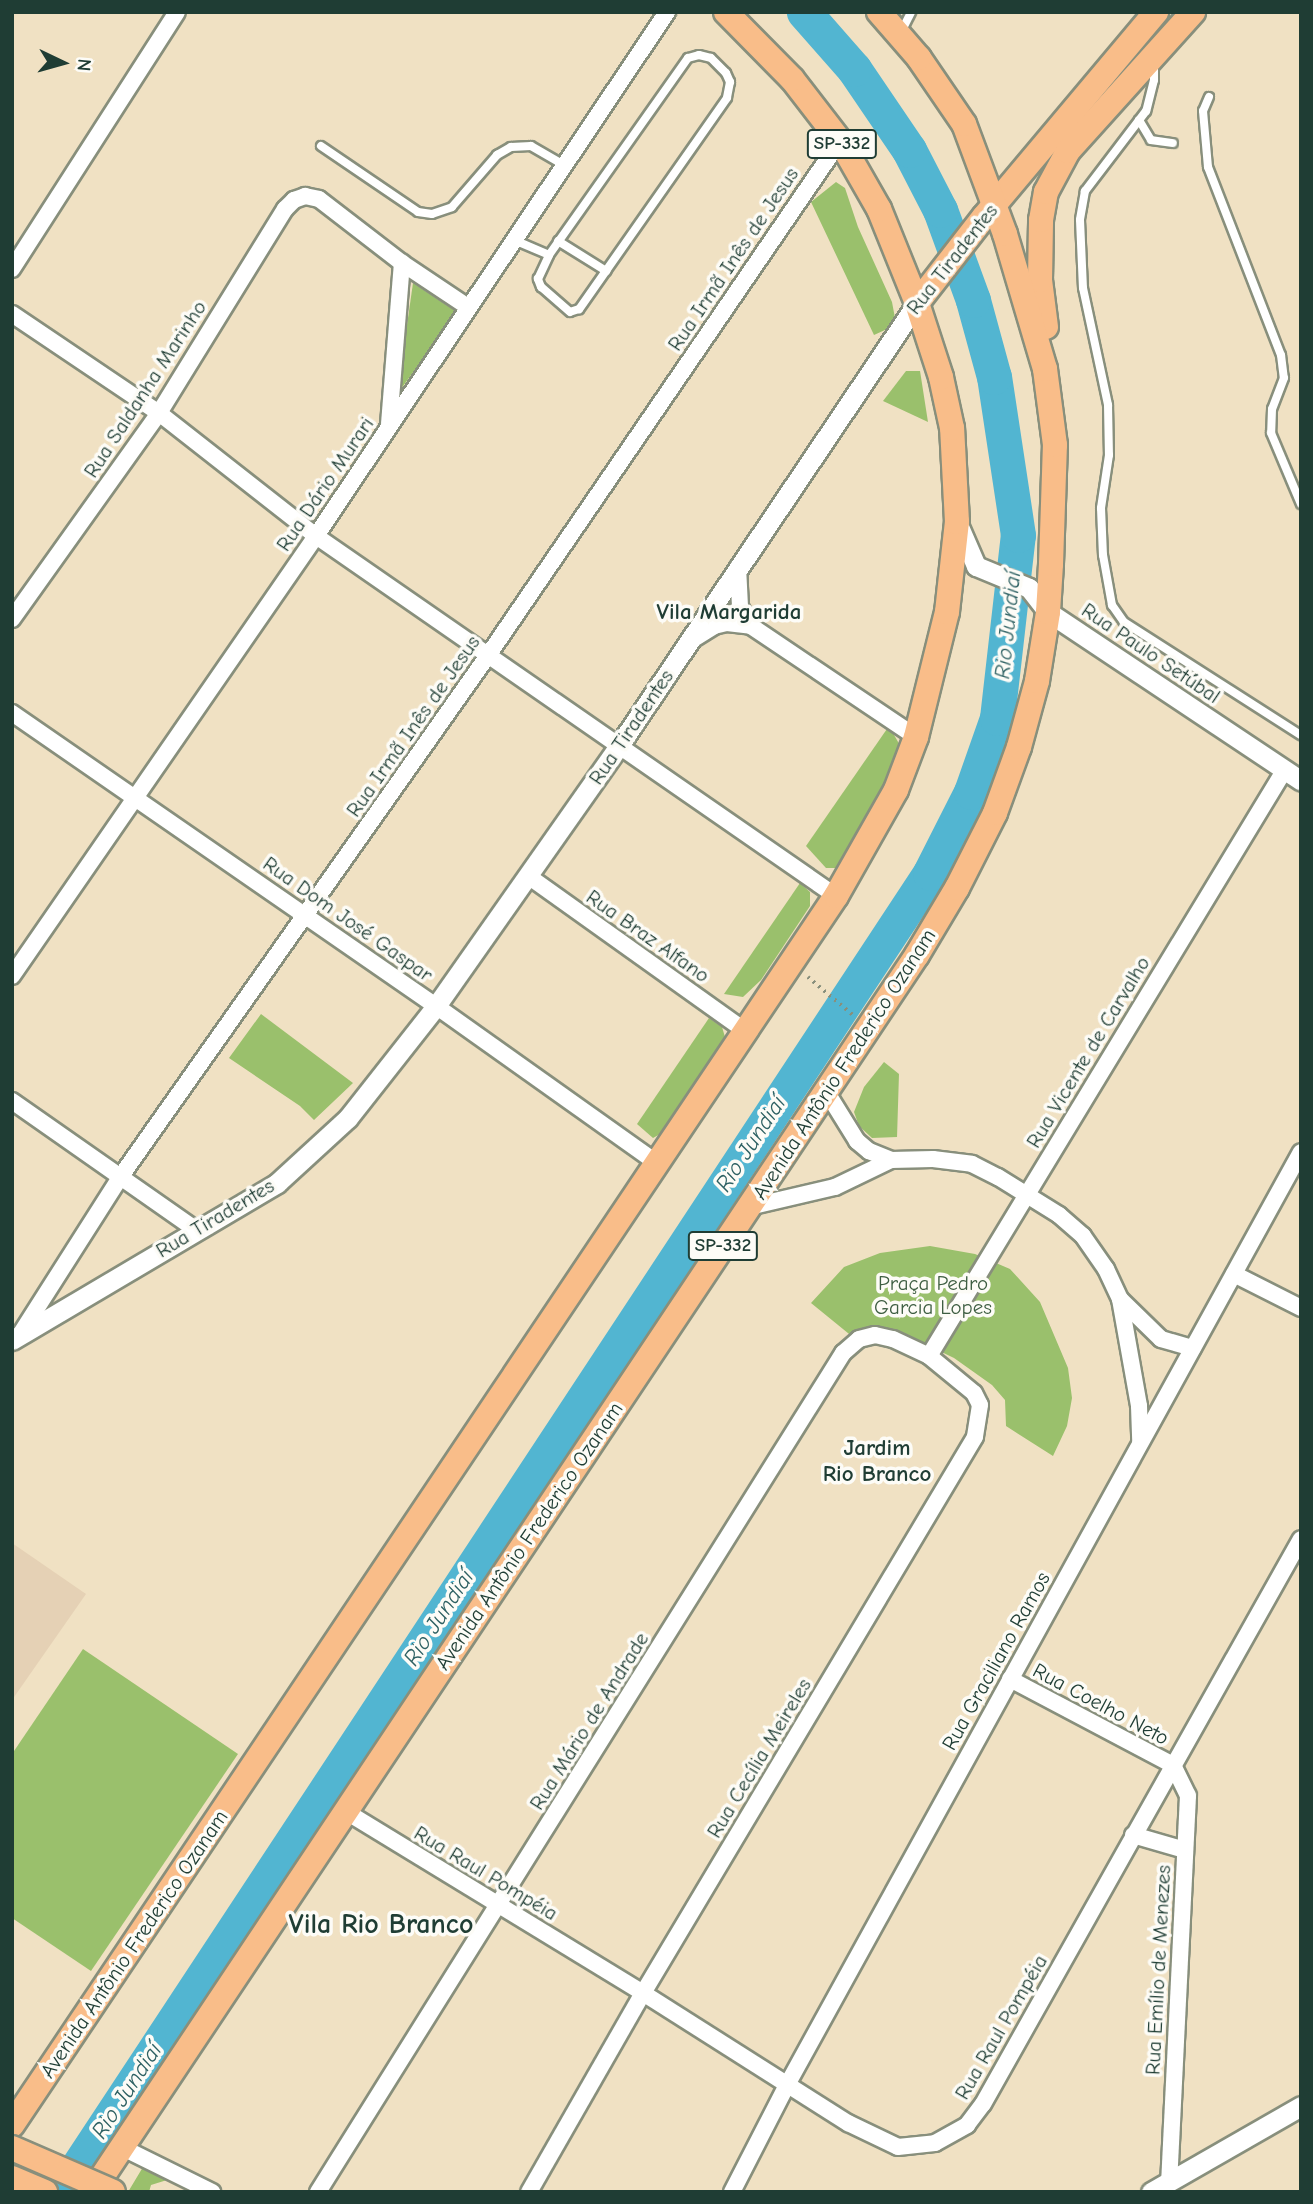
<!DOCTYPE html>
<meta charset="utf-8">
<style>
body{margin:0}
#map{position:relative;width:1313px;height:2204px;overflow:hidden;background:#f0e1c3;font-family:"Comic Neue",sans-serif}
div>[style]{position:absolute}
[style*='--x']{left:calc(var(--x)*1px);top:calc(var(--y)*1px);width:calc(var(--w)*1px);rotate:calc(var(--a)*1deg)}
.built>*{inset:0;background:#e5d1b5}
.green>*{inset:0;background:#9ac06c}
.river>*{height:35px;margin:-17.5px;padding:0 17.5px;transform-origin:17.5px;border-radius:17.5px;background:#52b5d1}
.path>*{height:3.5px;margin-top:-1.75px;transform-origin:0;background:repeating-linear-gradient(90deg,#888f7c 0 2px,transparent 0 7px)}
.roads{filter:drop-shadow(2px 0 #888f7c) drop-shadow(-2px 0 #888f7c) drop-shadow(0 2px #888f7c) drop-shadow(0 -2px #888f7c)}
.service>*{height:8px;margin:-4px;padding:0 4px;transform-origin:4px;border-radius:4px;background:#fff}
.minor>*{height:16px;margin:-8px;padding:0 8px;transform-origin:8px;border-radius:8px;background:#fff}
.tertiary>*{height:19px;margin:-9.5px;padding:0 9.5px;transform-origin:9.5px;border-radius:9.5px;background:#fff}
.primary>*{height:24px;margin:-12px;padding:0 12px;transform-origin:12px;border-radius:12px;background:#f9bd89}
.bridges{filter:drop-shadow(2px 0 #888f7c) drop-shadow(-2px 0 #888f7c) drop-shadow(0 2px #888f7c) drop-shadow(0 -2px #888f7c)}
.primary-bridge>*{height:24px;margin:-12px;padding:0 12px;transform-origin:12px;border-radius:12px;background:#f9bd89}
span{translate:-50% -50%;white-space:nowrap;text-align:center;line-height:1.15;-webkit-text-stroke:7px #fdfcf7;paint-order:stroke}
.shield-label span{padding:2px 5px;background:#fdfcf7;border:2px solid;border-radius:5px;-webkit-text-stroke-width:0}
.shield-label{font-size:19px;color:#1f3d34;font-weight:700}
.street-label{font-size:21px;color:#1f3d34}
.park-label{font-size:21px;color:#3e5e42}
.neighbourhood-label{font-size:23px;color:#1f3d34;font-weight:700}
.water-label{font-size:23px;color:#2e6163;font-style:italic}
.district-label{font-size:28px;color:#1f3d34;font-weight:700}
.frame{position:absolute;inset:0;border:14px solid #1f3d34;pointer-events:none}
.north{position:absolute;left:28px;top:28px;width:70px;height:70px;-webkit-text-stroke:5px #fdfcf7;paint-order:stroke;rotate:95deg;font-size:19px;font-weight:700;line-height:28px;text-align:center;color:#1f3d34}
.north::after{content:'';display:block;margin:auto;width:24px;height:32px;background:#1f3d34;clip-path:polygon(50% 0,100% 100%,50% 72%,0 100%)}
</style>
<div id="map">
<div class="built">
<i style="clip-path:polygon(12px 1543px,86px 1594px,12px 1700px)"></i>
</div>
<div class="green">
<i style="clip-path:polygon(836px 182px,845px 188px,858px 227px,892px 302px,895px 318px,885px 330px,874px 335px,811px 202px)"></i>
<i style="clip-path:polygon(413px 283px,457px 312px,401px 389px,406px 332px)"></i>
<i style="clip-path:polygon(906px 371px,920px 371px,928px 422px,883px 401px)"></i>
<i style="clip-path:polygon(889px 726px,902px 749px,879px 800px,838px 868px,826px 868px,806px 846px)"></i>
<i style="clip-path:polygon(800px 883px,810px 892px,810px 906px,761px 980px,743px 997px,724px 994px)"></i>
<i style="clip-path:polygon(261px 1014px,353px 1083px,314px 1120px,300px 1106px,229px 1058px)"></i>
<i style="clip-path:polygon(709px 1018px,722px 1027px,725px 1037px,662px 1133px,653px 1138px,637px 1124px)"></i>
<i style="clip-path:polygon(884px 1062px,899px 1074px,897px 1137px,872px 1138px,859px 1126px,854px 1112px,864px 1087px)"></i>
<i style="clip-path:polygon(930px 1246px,975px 1254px,1010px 1269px,1040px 1302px,1068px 1368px,1072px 1398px,1067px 1426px,1053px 1456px,1006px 1426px,1005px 1400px,992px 1385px,954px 1358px,906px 1335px,854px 1338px,811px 1303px,844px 1267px,880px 1253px)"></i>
<i style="clip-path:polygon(83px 1649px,238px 1754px,91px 1971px,12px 1918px,12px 1754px)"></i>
<i style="clip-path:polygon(143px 2167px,167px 2180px,151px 2185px,149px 2192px,128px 2192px)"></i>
</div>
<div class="river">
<i style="--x:61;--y:2192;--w:1580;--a:-56.62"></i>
<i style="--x:930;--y:873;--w:91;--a:-63.2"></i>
<i style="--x:971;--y:792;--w:78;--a:-70.6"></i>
<i style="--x:997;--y:718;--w:184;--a:-83.5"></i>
<i style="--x:1018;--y:535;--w:160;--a:-98.6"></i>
<i style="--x:994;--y:377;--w:80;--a:-105.3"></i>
<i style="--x:973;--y:300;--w:96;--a:-110.1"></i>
<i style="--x:940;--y:210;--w:68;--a:-117.3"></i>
<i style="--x:909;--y:150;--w:98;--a:-124.2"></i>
<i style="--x:854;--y:69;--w:76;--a:-131.3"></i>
</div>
<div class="path">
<i style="--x:808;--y:977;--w:59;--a:40.2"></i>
</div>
<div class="roads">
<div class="service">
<i style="--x:901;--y:32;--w:22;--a:-63"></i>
<i style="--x:699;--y:55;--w:12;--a:14"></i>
<i style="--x:711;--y:58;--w:21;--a:45"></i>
<i style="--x:726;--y:73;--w:10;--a:66"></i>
<i style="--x:730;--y:82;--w:16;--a:101"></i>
<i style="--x:727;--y:98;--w:258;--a:125"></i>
<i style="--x:579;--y:309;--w:9;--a:162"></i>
<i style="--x:570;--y:312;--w:38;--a:-139"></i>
<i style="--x:541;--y:287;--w:9;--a:-111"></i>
<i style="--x:538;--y:279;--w:26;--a:-65"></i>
<i style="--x:549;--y:255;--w:241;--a:-54.8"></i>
<i style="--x:688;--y:58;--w:11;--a:-15"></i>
<i style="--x:1154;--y:65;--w:15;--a:90"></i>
<i style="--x:1154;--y:80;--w:32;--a:104"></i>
<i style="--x:1146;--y:111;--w:101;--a:127.3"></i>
<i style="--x:1085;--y:191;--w:29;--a:100"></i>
<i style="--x:1080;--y:220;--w:68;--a:87.5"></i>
<i style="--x:1083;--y:288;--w:120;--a:77.9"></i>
<i style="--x:1108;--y:405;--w:50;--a:88.9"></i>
<i style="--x:1109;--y:455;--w:54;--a:98.6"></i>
<i style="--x:1101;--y:508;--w:47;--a:87.6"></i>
<i style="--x:1103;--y:555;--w:51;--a:79.8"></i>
<i style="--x:1112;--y:605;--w:21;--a:55"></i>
<i style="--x:1124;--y:622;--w:210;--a:32.6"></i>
<i style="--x:1209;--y:97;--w:15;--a:113"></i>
<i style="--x:1203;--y:111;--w:56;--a:84.9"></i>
<i style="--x:1208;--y:167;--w:202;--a:68.8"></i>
<i style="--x:1281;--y:355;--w:23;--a:83"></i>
<i style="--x:1284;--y:378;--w:33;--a:111"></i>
<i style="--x:1272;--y:409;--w:24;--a:92"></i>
<i style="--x:1271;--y:433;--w:77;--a:67.1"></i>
<i style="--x:1139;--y:120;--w:23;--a:59"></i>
<i style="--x:1151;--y:140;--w:22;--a:8"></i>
<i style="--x:321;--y:146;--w:117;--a:34.2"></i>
<i style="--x:418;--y:212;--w:14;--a:8"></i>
<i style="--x:432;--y:214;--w:21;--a:-19"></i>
<i style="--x:452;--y:207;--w:69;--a:-49.1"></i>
<i style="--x:497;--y:155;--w:16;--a:-30"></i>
<i style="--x:511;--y:147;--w:20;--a:-3"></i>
<i style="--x:531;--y:146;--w:38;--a:30"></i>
<i style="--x:514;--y:240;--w:38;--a:23"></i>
<i style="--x:558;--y:241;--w:57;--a:32"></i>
</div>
<div class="minor">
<i style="--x:12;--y:269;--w:305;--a:-57.3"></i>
<i style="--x:12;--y:314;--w:177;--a:34"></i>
<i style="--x:159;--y:413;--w:199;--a:38.1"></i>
<i style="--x:316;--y:536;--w:632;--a:34.7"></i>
<i style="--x:389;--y:424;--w:162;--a:-85.4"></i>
<i style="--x:738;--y:567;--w:40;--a:87.1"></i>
<i style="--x:740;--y:607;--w:22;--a:60"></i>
<i style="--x:751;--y:626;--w:199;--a:33.9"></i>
<i style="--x:12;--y:619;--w:253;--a:-54.5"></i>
<i style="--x:159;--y:413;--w:240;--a:-58.3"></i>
<i style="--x:285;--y:209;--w:13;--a:-45"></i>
<i style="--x:294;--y:200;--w:12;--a:-20"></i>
<i style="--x:305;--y:196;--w:14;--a:12"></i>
<i style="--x:319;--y:199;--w:105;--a:37.6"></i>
<i style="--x:402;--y:263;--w:79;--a:33.7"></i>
<i style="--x:692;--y:640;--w:26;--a:-32"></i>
<i style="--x:714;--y:626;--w:13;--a:-13"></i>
<i style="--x:727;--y:623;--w:24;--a:7"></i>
<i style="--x:12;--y:713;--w:515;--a:34.65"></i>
<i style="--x:436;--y:1006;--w:271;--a:35.4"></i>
<i style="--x:528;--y:876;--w:265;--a:35.5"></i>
<i style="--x:12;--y:976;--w:535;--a:-55.36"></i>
<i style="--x:316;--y:536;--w:631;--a:-56.18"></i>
<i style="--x:826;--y:1091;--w:59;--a:58.2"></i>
<i style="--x:857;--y:1141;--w:16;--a:40"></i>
<i style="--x:869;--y:1151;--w:24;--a:22"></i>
<i style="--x:12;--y:1101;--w:223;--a:35"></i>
<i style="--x:749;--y:1207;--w:88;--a:-13.1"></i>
<i style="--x:835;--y:1187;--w:62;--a:-25.7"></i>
<i style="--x:891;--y:1160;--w:42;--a:-1.4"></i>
<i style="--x:933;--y:1159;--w:39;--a:7"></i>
<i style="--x:972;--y:1164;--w:29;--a:27"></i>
<i style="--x:998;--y:1177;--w:72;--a:31.9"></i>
<i style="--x:1059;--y:1215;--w:32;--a:41"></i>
<i style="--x:1083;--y:1236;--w:40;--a:55.1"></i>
<i style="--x:1106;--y:1269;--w:33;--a:65"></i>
<i style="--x:1120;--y:1299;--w:109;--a:79.9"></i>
<i style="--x:1139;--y:1406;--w:36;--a:88"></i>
<i style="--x:1234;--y:1274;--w:75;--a:26.9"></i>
<i style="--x:1120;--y:1299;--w:57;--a:44.3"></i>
<i style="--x:1161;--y:1339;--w:33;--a:16"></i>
<i style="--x:21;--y:1333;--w:186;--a:-57.5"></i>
<i style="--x:121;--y:1176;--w:639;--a:-54.82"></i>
<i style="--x:489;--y:654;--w:622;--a:-55.62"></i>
<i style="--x:929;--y:1356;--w:684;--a:-58.75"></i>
<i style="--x:1010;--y:1679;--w:184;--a:27.8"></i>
<i style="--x:1173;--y:1765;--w:34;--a:64"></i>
<i style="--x:1188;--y:1796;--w:385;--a:92.8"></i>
<i style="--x:345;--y:1811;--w:349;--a:31.4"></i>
<i style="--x:643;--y:1993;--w:243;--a:32.4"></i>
<i style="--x:848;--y:2123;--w:55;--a:25.6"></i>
<i style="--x:898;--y:2147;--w:37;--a:-6"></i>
<i style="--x:935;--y:2143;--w:37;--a:-29"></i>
<i style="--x:967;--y:2125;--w:26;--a:-53"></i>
<i style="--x:983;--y:2104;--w:648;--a:-60.63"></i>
<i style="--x:1133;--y:1835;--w:54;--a:16.1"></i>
<i style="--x:121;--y:2147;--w:102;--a:26.3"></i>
<i style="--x:318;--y:2192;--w:990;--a:-57.96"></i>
<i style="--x:843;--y:1353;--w:21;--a:-41"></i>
<i style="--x:859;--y:1339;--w:16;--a:-14"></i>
<i style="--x:875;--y:1335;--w:18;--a:13"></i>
<i style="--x:893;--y:1339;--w:40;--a:25"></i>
<i style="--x:929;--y:1356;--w:58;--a:39.4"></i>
<i style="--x:974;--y:1393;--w:13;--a:63"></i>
<i style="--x:980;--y:1405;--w:32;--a:99"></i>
<i style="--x:975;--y:1437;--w:648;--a:120.84"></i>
<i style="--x:643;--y:1993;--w:229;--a:119.8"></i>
<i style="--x:732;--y:2192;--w:120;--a:-62.8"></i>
<i style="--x:787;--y:2085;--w:1065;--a:-61.15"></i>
</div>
<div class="tertiary">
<i style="--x:957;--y:522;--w:48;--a:66.6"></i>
<i style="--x:976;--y:566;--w:57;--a:22.5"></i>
<i style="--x:1029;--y:588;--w:31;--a:52"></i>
<i style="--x:1048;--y:612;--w:304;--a:33.7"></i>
<i style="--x:12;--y:1340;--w:308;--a:-30.6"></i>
<i style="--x:277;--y:1183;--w:96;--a:-42.5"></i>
<i style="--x:348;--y:1118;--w:142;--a:-51.8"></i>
<i style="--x:436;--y:1006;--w:320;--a:-54.9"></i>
<i style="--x:620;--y:744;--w:532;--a:-56.04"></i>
<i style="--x:1151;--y:2192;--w:173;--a:-29.8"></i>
</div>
<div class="primary">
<i style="--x:917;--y:303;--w:109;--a:-52.1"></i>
<i style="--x:984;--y:217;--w:268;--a:-50"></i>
<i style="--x:1046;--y:327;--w:47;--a:-97.3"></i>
<i style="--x:1040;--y:280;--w:60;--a:-89"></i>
<i style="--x:1041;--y:220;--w:28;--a:-80"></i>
<i style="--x:1046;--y:192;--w:47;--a:-61.8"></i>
<i style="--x:1068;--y:151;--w:187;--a:-48"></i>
<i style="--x:12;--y:2125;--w:1480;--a:-56.16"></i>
<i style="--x:836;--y:896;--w:122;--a:-60.5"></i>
<i style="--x:896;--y:790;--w:57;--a:-69.3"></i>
<i style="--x:916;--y:737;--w:129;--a:-76.1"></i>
<i style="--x:947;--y:612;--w:91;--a:-83.7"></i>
<i style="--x:957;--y:522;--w:94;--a:-93"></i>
<i style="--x:952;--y:428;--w:52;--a:-102.2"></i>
<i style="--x:941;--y:377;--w:78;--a:-108"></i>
<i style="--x:917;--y:303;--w:101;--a:-112"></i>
<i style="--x:879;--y:209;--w:78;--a:-119.8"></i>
<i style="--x:840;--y:141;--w:78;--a:-127.7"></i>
<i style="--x:792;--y:79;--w:94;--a:-134.6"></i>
<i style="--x:12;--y:2178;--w:36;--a:23"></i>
<i style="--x:92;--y:2192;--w:1487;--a:-56.3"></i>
<i style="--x:917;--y:955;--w:78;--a:-59.2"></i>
<i style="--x:957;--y:888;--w:84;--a:-63.1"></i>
<i style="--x:995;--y:813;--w:70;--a:-70"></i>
<i style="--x:1019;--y:747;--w:68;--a:-74.7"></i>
<i style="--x:1037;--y:681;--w:70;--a:-80.9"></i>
<i style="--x:1048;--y:612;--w:48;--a:-86.4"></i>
<i style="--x:1051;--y:564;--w:119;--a:-88.1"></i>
<i style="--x:1055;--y:445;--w:77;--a:-97.5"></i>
<i style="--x:1045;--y:369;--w:141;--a:-106.5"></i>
<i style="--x:1005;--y:234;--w:117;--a:-110.4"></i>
<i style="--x:964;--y:124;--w:80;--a:-124.3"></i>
<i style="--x:919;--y:58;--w:61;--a:-131"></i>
</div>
</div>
<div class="bridges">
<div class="primary-bridge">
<i style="--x:12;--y:2148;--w:110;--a:23.5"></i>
</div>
</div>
<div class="shield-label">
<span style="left:842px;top:144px">SP-332</span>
<span style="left:723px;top:1246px">SP-332</span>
</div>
<div class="street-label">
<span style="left:733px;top:259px;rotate:-56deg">Rua Irmã Inês de Jesus</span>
<span style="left:952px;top:259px;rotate:-52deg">Rua Tiradentes</span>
<span style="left:145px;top:389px;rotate:-57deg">Rua Saldanha Marinho</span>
<span style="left:325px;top:484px;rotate:-56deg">Rua Dário Murari</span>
<span style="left:1151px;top:653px;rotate:34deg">Rua Paulo Setúbal</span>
<span style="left:413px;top:726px;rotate:-55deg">Rua Irmã Inês de Jesus</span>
<span style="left:631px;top:727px;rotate:-56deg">Rua Tiradentes</span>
<span style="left:348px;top:919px;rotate:35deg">Rua Dom José Gaspar</span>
<span style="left:648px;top:936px;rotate:35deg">Rua Braz Alfano</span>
<span style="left:1088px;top:1052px;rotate:-59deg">Rua Vicente de Carvalho</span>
<span style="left:844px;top:1064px;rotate:-57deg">Avenida Antônio Frederico Ozanam</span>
<span style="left:215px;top:1218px;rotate:-31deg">Rua Tiradentes</span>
<span style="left:529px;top:1536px;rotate:-56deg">Avenida Antônio Frederico Ozanam</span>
<span style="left:996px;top:1661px;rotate:-61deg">Rua Graciliano Ramos</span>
<span style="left:1101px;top:1704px;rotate:28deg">Rua Coelho Neto</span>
<span style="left:589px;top:1721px;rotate:-58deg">Rua Mário de Andrade</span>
<span style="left:759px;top:1758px;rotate:-59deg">Rua Cecília Meireles</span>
<span style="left:486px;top:1873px;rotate:31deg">Rua Raul Pompéia</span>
<span style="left:134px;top:1944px;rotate:-56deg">Avenida Antônio Frederico Ozanam</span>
<span style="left:1158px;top:1970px;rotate:-87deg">Rua Emílio de Menezes</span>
<span style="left:1001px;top:2027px;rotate:-60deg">Rua Raul Pompéia</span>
</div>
<div class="park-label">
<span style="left:933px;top:1295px">Praça Pedro<br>Garcia Lopes</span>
</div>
<div class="neighbourhood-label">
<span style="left:729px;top:612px">Vila Margarida</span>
<span style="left:877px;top:1461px">Jardim<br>Rio Branco</span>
</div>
<div class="water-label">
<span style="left:1008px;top:625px;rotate:-84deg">Rio Jundiaí</span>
<span style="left:751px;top:1144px;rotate:-57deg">Rio Jundiaí</span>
<span style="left:439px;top:1618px;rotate:-57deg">Rio Jundiaí</span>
<span style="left:127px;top:2091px;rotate:-57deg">Rio Jundiaí</span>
</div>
<div class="district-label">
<span style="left:381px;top:1924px">Vila Rio Branco</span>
</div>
<div class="frame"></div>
<div class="north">N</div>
</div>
